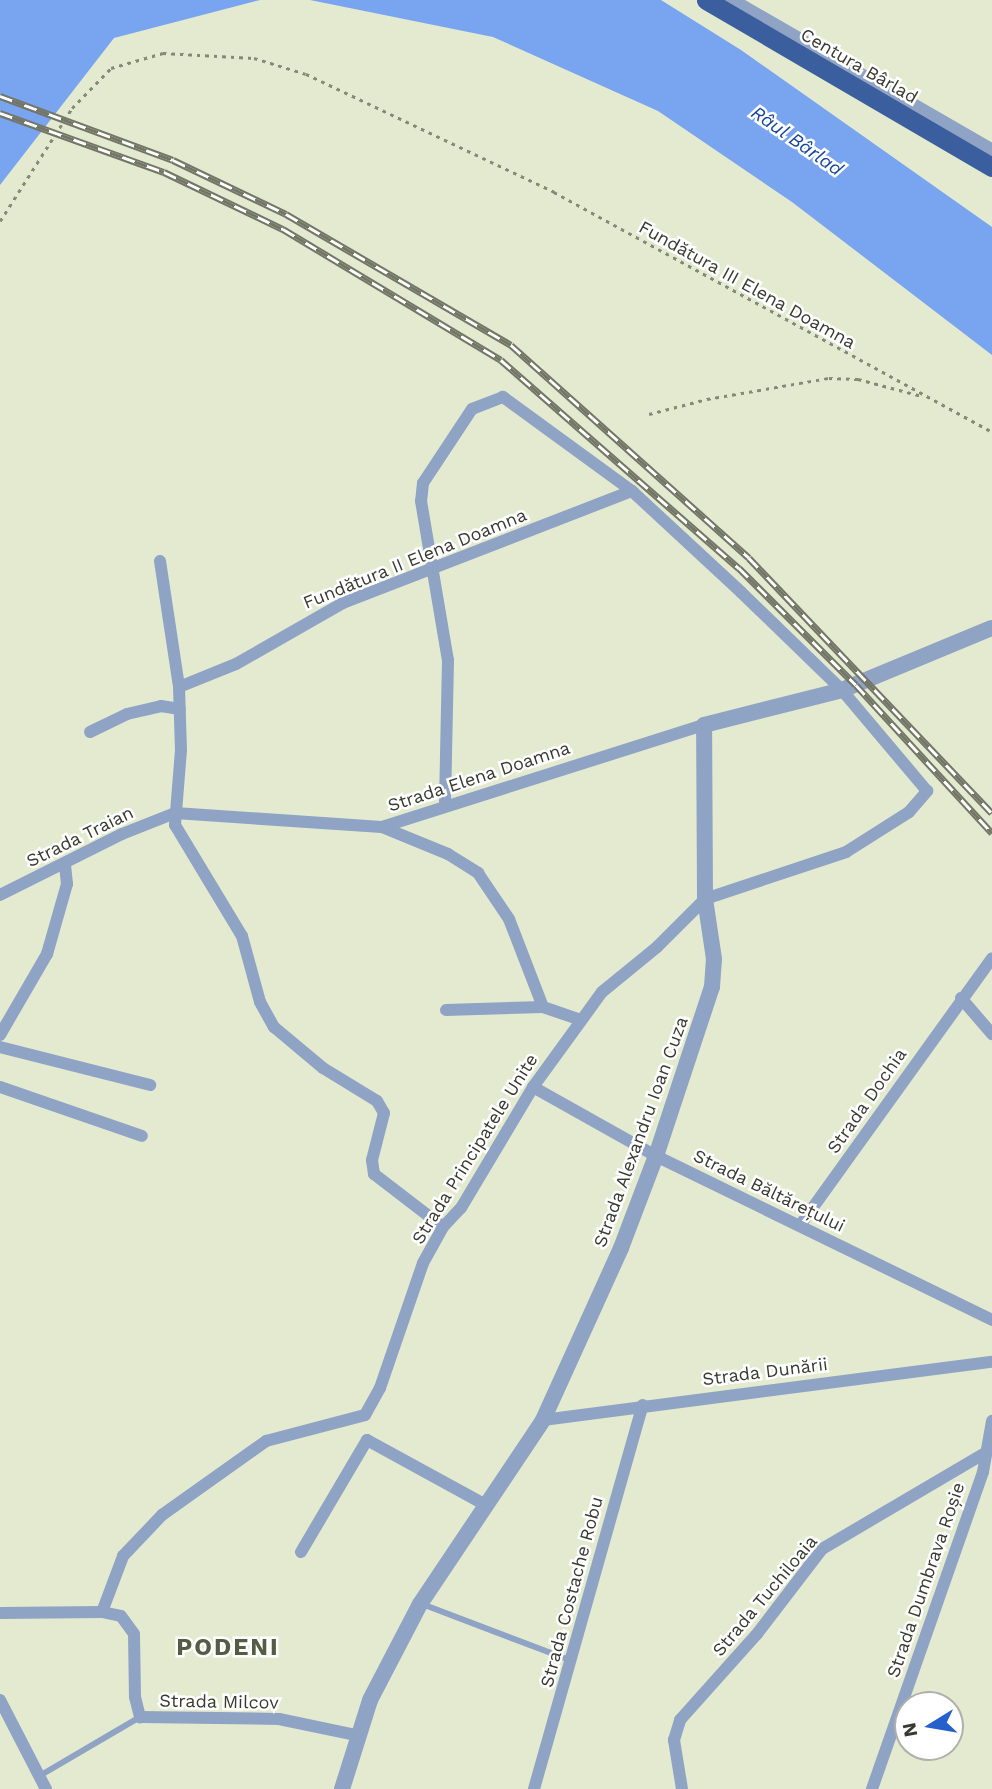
<!DOCTYPE html>
<meta charset="utf-8">
<style>
body{margin:0}
#map{position:relative;width:992px;height:1789px;overflow:hidden;background:#e4eacf;font-family:"Work Sans",sans-serif}
div>[style]{position:absolute}
[style*='--x']{left:calc(var(--x)*1px);top:calc(var(--y)*1px);width:calc(var(--w)*1px);rotate:calc(var(--a)*1deg)}
.water>*{inset:0;background:#79a4f0}
.path>*{height:2.5px;margin-top:-1.25px;transform-origin:0;background:repeating-linear-gradient(90deg,#868978 0 3.5px,transparent 0 8.5px)}
.service>*{height:6px;margin:-3px;padding:0 3px;transform-origin:3px;border-radius:3px;background:#8fa3c5}
.minor>*{height:12px;margin:-6px;padding:0 6px;transform-origin:6px;border-radius:6px;background:#8fa3c5}
.tertiary>*{height:16px;margin:-8px;padding:0 8px;transform-origin:8px;border-radius:8px;background:#8fa3c5}
.trunk>*{height:19px;margin:-9.5px;padding:0 9.5px;transform-origin:9.5px;border-radius:9.5px;background:#3a5e9e}
.rail>*{height:7px;margin-top:-3.5px;transform-origin:0;background:repeating-linear-gradient(90deg,#fff 0 13px,#737666 0 26px);box-sizing:border-box;border-block:2px solid #737666}
span{translate:-50% -50%;white-space:nowrap;text-align:center;line-height:1.15;-webkit-text-stroke:5px #fff;paint-order:stroke}
.street-label{font-size:18px;color:#383a30}
.water-label{font-size:19px;color:#15449b;font-style:italic}
.district-label{font-size:24px;color:#565b44;font-weight:700;letter-spacing:2px}
.north{position:absolute;left:894px;top:1691px;width:70px;height:70px;box-sizing:border-box;background:#fff;border:2px solid #afb0ac;border-radius:50%;rotate:259deg;font-size:19px;font-weight:700;line-height:28px;text-align:center;color:#383a30}
.north::after{content:'';display:block;margin:auto;width:24px;height:32px;background:#2560cd;clip-path:polygon(50% 0,100% 100%,50% 72%,0 100%)}
</style>
<div id="map">
<div class="water">
<i style="clip-path:polygon(0 0,260px 0,114px 38px,0 185px)"></i>
<i style="clip-path:polygon(310px 0,661px 0,741px 50px,992px 227px,992px 355px,792px 202px,658px 111px,493px 37px)"></i>
</div>
<div class="path">
<i style="--x:0;--y:221;--w:134;--a:-57.5"></i>
<i style="--x:72;--y:108;--w:56;--a:-45.7"></i>
<i style="--x:111;--y:68;--w:54;--a:-16.1"></i>
<i style="--x:163;--y:53;--w:91;--a:3.1"></i>
<i style="--x:254;--y:58;--w:54;--a:17.1"></i>
<i style="--x:306;--y:74;--w:275;--a:25.4"></i>
<i style="--x:554;--y:192;--w:499;--a:28.7"></i>
<i style="--x:649;--y:414;--w:60;--a:-14.5"></i>
<i style="--x:707;--y:399;--w:124;--a:-9.8"></i>
<i style="--x:829;--y:378;--w:29;--a:2"></i>
<i style="--x:858;--y:379;--w:66;--a:14.9"></i>
</div>
<div class="service">
<i style="--x:422;--y:1604;--w:160;--a:20.8"></i>
<i style="--x:41;--y:1775;--w:115;--a:-30.4"></i>
</div>
<div class="minor">
<i style="--x:160;--y:561;--w:127;--a:81.4"></i>
<i style="--x:179;--y:687;--w:63;--a:88.2"></i>
<i style="--x:181;--y:750;--w:75;--a:94.6"></i>
<i style="--x:175;--y:825;--w:130;--a:58.9"></i>
<i style="--x:242;--y:936;--w:68;--a:74.7"></i>
<i style="--x:260;--y:1002;--w:29;--a:61"></i>
<i style="--x:274;--y:1027;--w:64;--a:39.9"></i>
<i style="--x:323;--y:1068;--w:63;--a:31.4"></i>
<i style="--x:377;--y:1101;--w:14;--a:60"></i>
<i style="--x:384;--y:1113;--w:49;--a:104.3"></i>
<i style="--x:372;--y:1160;--w:14;--a:82"></i>
<i style="--x:374;--y:1174;--w:87;--a:37.5"></i>
<i style="--x:179;--y:687;--w:61;--a:-22"></i>
<i style="--x:236;--y:664;--w:123;--a:-29.7"></i>
<i style="--x:343;--y:603;--w:310;--a:-21.2"></i>
<i style="--x:90;--y:732;--w:41;--a:-25.9"></i>
<i style="--x:127;--y:714;--w:35;--a:-13"></i>
<i style="--x:161;--y:706;--w:19;--a:9"></i>
<i style="--x:382;--y:827;--w:71;--a:22.2"></i>
<i style="--x:448;--y:854;--w:36;--a:32"></i>
<i style="--x:478;--y:873;--w:55;--a:56"></i>
<i style="--x:509;--y:919;--w:94;--a:68.9"></i>
<i style="--x:0;--y:895;--w:136;--a:-26.6"></i>
<i style="--x:122;--y:834;--w:57;--a:-21.6"></i>
<i style="--x:175;--y:813;--w:207;--a:3.9"></i>
<i style="--x:382;--y:827;--w:338;--a:-17.6"></i>
<i style="--x:961;--y:998;--w:48;--a:49.3"></i>
<i style="--x:446;--y:1010;--w:97;--a:-1.8"></i>
<i style="--x:543;--y:1007;--w:39;--a:19"></i>
<i style="--x:0;--y:1035;--w:94;--a:-59.9"></i>
<i style="--x:47;--y:954;--w:73;--a:-74.1"></i>
<i style="--x:67;--y:884;--w:20;--a:-96"></i>
<i style="--x:0;--y:1047;--w:155;--a:14.2"></i>
<i style="--x:0;--y:1087;--w:150;--a:19"></i>
<i style="--x:533;--y:1087;--w:141;--a:29.3"></i>
<i style="--x:656;--y:1156;--w:374;--a:26"></i>
<i style="--x:801;--y:1224;--w:327;--a:-54.3"></i>
<i style="--x:543;--y:1420;--w:453;--a:-7.4"></i>
<i style="--x:301;--y:1552;--w:130;--a:-59.5"></i>
<i style="--x:367;--y:1440;--w:133;--a:28.7"></i>
<i style="--x:102;--y:1612;--w:60;--a:-69.4"></i>
<i style="--x:123;--y:1556;--w:57;--a:-46.4"></i>
<i style="--x:162;--y:1515;--w:128;--a:-35.4"></i>
<i style="--x:266;--y:1441;--w:102;--a:-14.7"></i>
<i style="--x:365;--y:1415;--w:31;--a:-61"></i>
<i style="--x:380;--y:1388;--w:132;--a:-71"></i>
<i style="--x:423;--y:1263;--w:41;--a:-60.9"></i>
<i style="--x:443;--y:1227;--w:26;--a:-47"></i>
<i style="--x:461;--y:1208;--w:141;--a:-59.2"></i>
<i style="--x:533;--y:1087;--w:117;--a:-54"></i>
<i style="--x:602;--y:992;--w:71;--a:-39.3"></i>
<i style="--x:657;--y:947;--w:68;--a:-45"></i>
<i style="--x:705;--y:899;--w:149;--a:-18.4"></i>
<i style="--x:846;--y:852;--w:75;--a:-32.4"></i>
<i style="--x:909;--y:812;--w:28;--a:-49"></i>
<i style="--x:927;--y:791;--w:132;--a:-130.1"></i>
<i style="--x:842;--y:690;--w:141;--a:-135.9"></i>
<i style="--x:741;--y:592;--w:149;--a:-137.2"></i>
<i style="--x:632;--y:491;--w:160;--a:-143.9"></i>
<i style="--x:503;--y:397;--w:33;--a:159"></i>
<i style="--x:472;--y:409;--w:89;--a:123.5"></i>
<i style="--x:423;--y:483;--w:18;--a:96"></i>
<i style="--x:421;--y:501;--w:161;--a:80.4"></i>
<i style="--x:448;--y:660;--w:144;--a:91.2"></i>
<i style="--x:0;--y:1613;--w:102;--a:-0.6"></i>
<i style="--x:102;--y:1612;--w:19;--a:12"></i>
<i style="--x:121;--y:1616;--w:22;--a:54"></i>
<i style="--x:134;--y:1634;--w:63;--a:89.1"></i>
<i style="--x:135;--y:1697;--w:21;--a:76"></i>
<i style="--x:140;--y:1717;--w:139;--a:0.8"></i>
<i style="--x:279;--y:1719;--w:79;--a:11.7"></i>
<i style="--x:0;--y:1700;--w:100;--a:62.7"></i>
<i style="--x:534;--y:1789;--w:399;--a:-74.2"></i>
<i style="--x:682;--y:1789;--w:50;--a:-99.3"></i>
<i style="--x:674;--y:1740;--w:21;--a:-73"></i>
<i style="--x:680;--y:1720;--w:115;--a:-48.2"></i>
<i style="--x:757;--y:1634;--w:107;--a:-52.6"></i>
<i style="--x:822;--y:1549;--w:191;--a:-30.5"></i>
<i style="--x:872;--y:1789;--w:336;--a:-70.7"></i>
<i style="--x:983;--y:1472;--w:52;--a:-80"></i>
</div>
<div class="tertiary">
<i style="--x:729;--y:0;--w:304;--a:30"></i>
<i style="--x:342;--y:1789;--w:93;--a:-72.5"></i>
<i style="--x:370;--y:1700;--w:108;--a:-62.5"></i>
<i style="--x:420;--y:1604;--w:221;--a:-56.2"></i>
<i style="--x:543;--y:1420;--w:189;--a:-65.6"></i>
<i style="--x:621;--y:1248;--w:98;--a:-69.2"></i>
<i style="--x:656;--y:1156;--w:178;--a:-71.7"></i>
<i style="--x:712;--y:987;--w:28;--a:-86"></i>
<i style="--x:714;--y:959;--w:61;--a:-98.5"></i>
<i style="--x:705;--y:899;--w:174;--a:-90.3"></i>
<i style="--x:704;--y:725;--w:142;--a:-14.2"></i>
<i style="--x:842;--y:690;--w:162;--a:-22.5"></i>
</div>
<div class="trunk">
<i style="--x:706;--y:0;--w:331;--a:30.3"></i>
</div>
<div class="rail">
<i style="--x:0;--y:96;--w:184;--a:20.3"></i>
<i style="--x:173;--y:160;--w:125;--a:25.5"></i>
<i style="--x:286;--y:214;--w:260;--a:30.2"></i>
<i style="--x:511;--y:345;--w:319;--a:41.8"></i>
<i style="--x:749;--y:558;--w:352;--a:46.4"></i>
<i style="--x:0;--y:113;--w:174;--a:19.8"></i>
<i style="--x:164;--y:172;--w:132;--a:25.6"></i>
<i style="--x:283;--y:229;--w:254;--a:31"></i>
<i style="--x:501;--y:360;--w:316;--a:41.2"></i>
<i style="--x:739;--y:568;--w:165;--a:45"></i>
<i style="--x:856;--y:685;--w:201;--a:47.4"></i>
</div>
<div class="street-label">
<span style="left:859px;top:66px;rotate:30deg">Centura Bârlad</span>
<span style="left:747px;top:285px;rotate:29deg">Fundătura III Elena Doamna</span>
<span style="left:415px;top:559px;rotate:-22deg">Fundătura II Elena Doamna</span>
<span style="left:479px;top:777px;rotate:-18deg">Strada Elena Doamna</span>
<span style="left:80px;top:837px;rotate:-26deg">Strada Traian</span>
<span style="left:867px;top:1101px;rotate:-55deg">Strada Dochia</span>
<span style="left:641px;top:1132px;rotate:-70deg">Strada Alexandru Ioan Cuza</span>
<span style="left:475px;top:1149px;rotate:-58deg">Strada Principatele Unite</span>
<span style="left:769px;top:1191px;rotate:26deg">Strada Băltărețului</span>
<span style="left:765px;top:1372px;rotate:-7deg">Strada Dunării</span>
<span style="left:926px;top:1580px;rotate:-71deg">Strada Dumbrava Roșie</span>
<span style="left:572px;top:1592px;rotate:-75deg">Strada Costache Robu</span>
<span style="left:765px;top:1596px;rotate:-50deg">Strada Tuchiloaia</span>
<span style="left:219px;top:1702px;rotate:1deg">Strada Milcov</span>
</div>
<div class="water-label">
<span style="left:797px;top:141px;rotate:35deg">Râul Bârlad</span>
</div>
<div class="district-label">
<span style="left:228px;top:1648px">PODENI</span>
</div>
<div class="north">N</div>
</div>
